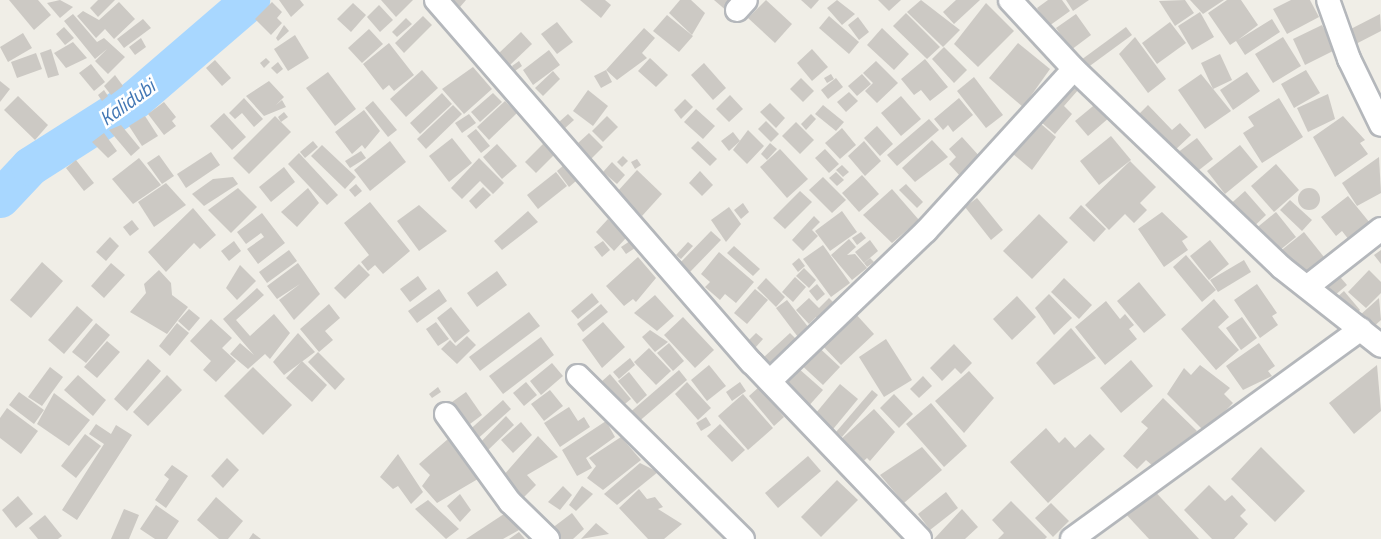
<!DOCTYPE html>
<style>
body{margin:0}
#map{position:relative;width:1381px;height:539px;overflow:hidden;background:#f0eee7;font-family:"Titillium Web",sans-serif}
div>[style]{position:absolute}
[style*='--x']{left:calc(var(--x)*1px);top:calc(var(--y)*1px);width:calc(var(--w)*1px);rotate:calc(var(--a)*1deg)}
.river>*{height:39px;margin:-19.5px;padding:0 19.5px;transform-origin:19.5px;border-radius:19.5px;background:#a8d7ff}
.building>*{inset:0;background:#ccc9c4}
.round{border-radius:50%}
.roads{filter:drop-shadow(2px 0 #b4b7bb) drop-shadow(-2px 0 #b4b7bb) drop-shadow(0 2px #b4b7bb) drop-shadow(0 -2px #b4b7bb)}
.minor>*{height:22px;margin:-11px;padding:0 11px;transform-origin:11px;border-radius:11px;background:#fff}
span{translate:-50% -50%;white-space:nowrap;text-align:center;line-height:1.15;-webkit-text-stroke:5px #fff;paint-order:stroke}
.water-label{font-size:20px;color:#4277b4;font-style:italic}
</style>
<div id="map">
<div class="river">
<i style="--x:0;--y:198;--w:44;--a:-46.8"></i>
<i style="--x:30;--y:166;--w:125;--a:-32.5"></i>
<i style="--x:135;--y:99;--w:152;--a:-40.7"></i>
</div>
<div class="building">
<i style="clip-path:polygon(9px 0,38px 0,51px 15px,34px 30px)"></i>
<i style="clip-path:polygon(60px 0,73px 7px,60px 18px,47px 3px)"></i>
<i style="clip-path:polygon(98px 0,115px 0,98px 17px,90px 8px)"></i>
<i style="clip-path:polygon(279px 0,300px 0,304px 5px,291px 17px)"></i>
<i style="clip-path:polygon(381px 0,413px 0,396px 17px)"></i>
<i style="clip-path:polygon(453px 0,466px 0,460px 7px)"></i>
<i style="clip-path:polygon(580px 0,605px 0,611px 5px,601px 18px)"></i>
<i style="clip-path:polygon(680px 0,691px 0,705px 13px,692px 35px,669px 13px)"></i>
<i style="clip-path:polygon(714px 0,738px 0,728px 12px)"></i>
<i style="clip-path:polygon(766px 0,792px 24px,775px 43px,748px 18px)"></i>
<i style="clip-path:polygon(801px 0,819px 0,811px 9px)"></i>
<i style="clip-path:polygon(837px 0,855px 14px,842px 25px,827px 8px)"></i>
<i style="clip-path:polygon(878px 0,901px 0,889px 11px)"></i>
<i style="clip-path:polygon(921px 0,960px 30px,943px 47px,907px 12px)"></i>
<i style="clip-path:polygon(956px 0,980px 0,954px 24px,943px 12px)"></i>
<i style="clip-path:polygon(1048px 0,1062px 0,1070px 11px,1049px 26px,1037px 8px)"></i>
<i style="clip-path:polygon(1066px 0,1089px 0,1073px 11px)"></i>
<i style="clip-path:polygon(1185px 0,1194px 13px,1175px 26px,1159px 1px)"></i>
<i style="clip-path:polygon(1190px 0,1224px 0,1203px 14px)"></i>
<i style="clip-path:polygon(1227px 0,1241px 0,1258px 25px,1238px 40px,1272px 19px,1280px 32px,1245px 55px,1236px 41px,1230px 45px,1208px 13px)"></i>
<i style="clip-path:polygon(1291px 0,1310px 0,1319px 17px,1287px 34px,1273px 9px)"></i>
<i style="clip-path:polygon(119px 2px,135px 19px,114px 39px,105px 29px,96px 38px,77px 16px,83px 11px,99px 20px)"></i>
<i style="clip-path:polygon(272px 2px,282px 12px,277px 18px,282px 23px,271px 35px,255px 19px)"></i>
<i style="clip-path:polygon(353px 3px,366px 15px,351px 32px,337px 19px)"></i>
<i style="clip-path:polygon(986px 3px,1014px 31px,978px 67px,954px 44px)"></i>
<i style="clip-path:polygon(379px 5px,393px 20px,380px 32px,367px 17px)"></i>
<i style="clip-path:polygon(1200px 12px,1214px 37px,1192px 50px,1178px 26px)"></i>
<i style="clip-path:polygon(906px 13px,940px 47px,927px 59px,893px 26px)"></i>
<i style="clip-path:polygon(73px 14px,97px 42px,104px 38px,125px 57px,108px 74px,95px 61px,107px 49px,95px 59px,64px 21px)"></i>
<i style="clip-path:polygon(1076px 14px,1091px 35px,1071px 50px,1056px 28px)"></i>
<i style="clip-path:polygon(1380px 14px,1381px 31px,1350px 47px,1343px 33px)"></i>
<i style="clip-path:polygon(667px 15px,693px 36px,679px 52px,653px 31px)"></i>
<i style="clip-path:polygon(423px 16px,432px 25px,404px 53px,395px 43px)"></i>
<i style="clip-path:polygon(829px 16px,859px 42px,849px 54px,819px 28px)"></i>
<i style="clip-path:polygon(858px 17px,869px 32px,859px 40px,848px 25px)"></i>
<i style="clip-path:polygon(406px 18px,412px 24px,397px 37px,392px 32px)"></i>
<i style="clip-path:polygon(143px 19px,151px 28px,124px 48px,117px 39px)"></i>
<i style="clip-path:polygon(557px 22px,573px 42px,557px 54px,541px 34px)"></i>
<i style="clip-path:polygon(1170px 22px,1186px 43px,1157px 64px,1142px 43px)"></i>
<i style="clip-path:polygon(284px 25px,289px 31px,278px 41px,276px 38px)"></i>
<i style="clip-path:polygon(1322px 25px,1335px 50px,1305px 65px,1293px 39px)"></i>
<i style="clip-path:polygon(64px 27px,74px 38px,65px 45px,56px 34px)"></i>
<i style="clip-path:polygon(1126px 27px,1132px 35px,1087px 68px,1081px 60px)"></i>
<i style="clip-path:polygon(644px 28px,655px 38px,642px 53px,647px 58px,617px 80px,606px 70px)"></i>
<i style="clip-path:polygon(882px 28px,909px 54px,894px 70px,867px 45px)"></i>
<i style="clip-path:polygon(369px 29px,383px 44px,362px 63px,348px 48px)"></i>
<i style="clip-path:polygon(521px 32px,532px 44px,510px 65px,499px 53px)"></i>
<i style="clip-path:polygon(23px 33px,32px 48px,8px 62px,0 47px)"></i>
<i style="clip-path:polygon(295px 35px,309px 58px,288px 71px,274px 49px)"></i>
<i style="clip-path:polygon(1135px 37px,1166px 79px,1148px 93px,1119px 54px)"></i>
<i style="clip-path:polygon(1283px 37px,1301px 66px,1273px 83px,1255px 54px)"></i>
<i style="clip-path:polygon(141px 38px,146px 47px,135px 55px,129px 47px)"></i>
<i style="clip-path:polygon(73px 42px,87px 58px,66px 68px,54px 53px)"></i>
<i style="clip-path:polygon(389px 43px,414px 75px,394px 91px,389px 85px,383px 90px,363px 64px)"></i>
<i style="clip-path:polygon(1018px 43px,1050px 69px,1023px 107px,989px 78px)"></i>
<i style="clip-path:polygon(944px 47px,967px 70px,954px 83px,932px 59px)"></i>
<i style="clip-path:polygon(51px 49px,59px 75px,48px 78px,40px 53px)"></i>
<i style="clip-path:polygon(812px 49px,828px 67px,812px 81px,797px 63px)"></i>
<i style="clip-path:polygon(549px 50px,560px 65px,533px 85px,523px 70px)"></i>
<i style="clip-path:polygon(36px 53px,42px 69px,17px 78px,11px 62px)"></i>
<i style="clip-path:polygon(1220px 54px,1232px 80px,1213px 89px,1201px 63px)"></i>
<i style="clip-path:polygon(266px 58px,270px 62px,264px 68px,260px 63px)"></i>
<i style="clip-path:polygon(650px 58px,668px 75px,656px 87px,638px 71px)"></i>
<i style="clip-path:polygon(925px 59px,948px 87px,930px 101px,921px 90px,914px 95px,901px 79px)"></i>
<i style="clip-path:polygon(215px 60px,231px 78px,222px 86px,206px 68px)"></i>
<i style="clip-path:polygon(519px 61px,522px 66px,515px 71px,512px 66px)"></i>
<i style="clip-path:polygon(876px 61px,898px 83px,877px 103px,865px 91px,873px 83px,863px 73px)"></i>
<i style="clip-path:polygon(278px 62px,283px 69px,277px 74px,271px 68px)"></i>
<i style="clip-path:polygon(704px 63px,726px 88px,713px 100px,691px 75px)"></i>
<i style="clip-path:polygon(91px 64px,105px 82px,94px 91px,79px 73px)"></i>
<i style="clip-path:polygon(473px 67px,492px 89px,464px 114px,442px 89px)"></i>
<i style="clip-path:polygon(422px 70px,438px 88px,406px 117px,390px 99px)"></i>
<i style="clip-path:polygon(606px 70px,612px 82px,601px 88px,594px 76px)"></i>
<i style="clip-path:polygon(1306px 70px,1320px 93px,1294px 108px,1281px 84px)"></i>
<i style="clip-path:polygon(553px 71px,560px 79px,543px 96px,535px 88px)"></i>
<i style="clip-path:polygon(328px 72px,356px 109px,335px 126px,306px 88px)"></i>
<i style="clip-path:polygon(1247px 72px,1260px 91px,1233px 110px,1220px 90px)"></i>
<i style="clip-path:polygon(831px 74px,834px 79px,827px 83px,824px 78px)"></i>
<i style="clip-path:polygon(862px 74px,871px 84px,857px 96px,848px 86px)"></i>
<i style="clip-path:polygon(1201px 74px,1231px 111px,1205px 129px,1178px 90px)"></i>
<i style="clip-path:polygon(115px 75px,123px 86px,111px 95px,104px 86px)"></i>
<i style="clip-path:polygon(974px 77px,1003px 115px,986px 128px,957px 91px)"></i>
<i style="clip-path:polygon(801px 78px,814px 91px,803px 102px,790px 89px)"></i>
<i style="clip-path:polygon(836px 78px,843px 87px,828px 99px,821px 90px)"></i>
<i style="clip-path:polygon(1066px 79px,1079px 89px,1064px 106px,1072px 114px,1055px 134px,1034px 116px)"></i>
<i style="clip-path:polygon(0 81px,10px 89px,0 102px)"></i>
<i style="clip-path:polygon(269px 81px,284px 97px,276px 105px,282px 100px,286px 107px,264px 116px,246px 96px)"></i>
<i style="clip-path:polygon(104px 90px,108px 96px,102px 101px,98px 95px)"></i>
<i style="clip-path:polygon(588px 90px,608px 106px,593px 126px,573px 111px)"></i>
<i style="clip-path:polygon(849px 92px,858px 101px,846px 112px,837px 102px)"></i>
<i style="clip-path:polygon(442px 93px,452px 104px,420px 134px,410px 123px)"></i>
<i style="clip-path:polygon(493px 93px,502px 102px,480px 122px,471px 112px)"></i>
<i style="clip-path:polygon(1328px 94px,1335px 119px,1308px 132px,1297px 108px)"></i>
<i style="clip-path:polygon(730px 95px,743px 109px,729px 122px,716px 109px)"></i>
<i style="clip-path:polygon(18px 96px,48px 125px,35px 140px,4px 110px)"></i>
<i style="clip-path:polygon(901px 96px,921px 119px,901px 136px,881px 113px)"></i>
<i style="clip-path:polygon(244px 98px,263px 119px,254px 127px,242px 113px,235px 119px,229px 113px)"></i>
<i style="clip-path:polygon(959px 98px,973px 115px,953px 132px,948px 125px,943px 130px,934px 119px)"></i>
<i style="clip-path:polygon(1279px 98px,1303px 137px,1262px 163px,1243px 133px,1254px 126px,1248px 117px)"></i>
<i style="clip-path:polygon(685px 99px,693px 107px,681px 119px,674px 110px)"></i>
<i style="clip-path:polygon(373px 101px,397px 130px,388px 137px,365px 108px)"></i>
<i style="clip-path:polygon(505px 101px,517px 113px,489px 140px,477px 127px)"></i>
<i style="clip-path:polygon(164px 102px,176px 117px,172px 121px,176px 126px,164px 135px,148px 114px)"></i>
<i style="clip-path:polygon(1098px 102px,1110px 117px,1088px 136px,1075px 121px)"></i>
<i style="clip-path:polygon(770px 103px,785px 118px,776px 128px,760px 112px)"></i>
<i style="clip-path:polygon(453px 105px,462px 114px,426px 149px,417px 139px)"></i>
<i style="clip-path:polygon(823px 105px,844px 122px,836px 131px,815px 114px)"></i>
<i style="clip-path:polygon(1148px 105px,1172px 130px,1180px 123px,1191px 135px,1172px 153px,1137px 116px)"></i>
<i style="clip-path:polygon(696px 109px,715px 126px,703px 139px,684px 122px)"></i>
<i style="clip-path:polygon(364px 110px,380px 131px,365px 149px,362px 145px,352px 154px,335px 132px)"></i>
<i style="clip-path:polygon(284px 112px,288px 117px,281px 122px,278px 117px)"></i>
<i style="clip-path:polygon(224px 113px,246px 137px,232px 150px,210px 126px)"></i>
<i style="clip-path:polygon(469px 114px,476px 123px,462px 133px,455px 123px)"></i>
<i style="clip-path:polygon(568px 114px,574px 120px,564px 129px,559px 122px)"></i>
<i style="clip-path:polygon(811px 114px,816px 119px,806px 130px,801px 124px)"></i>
<i style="clip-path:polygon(145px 116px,158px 136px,142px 146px,129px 126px)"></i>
<i style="clip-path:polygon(275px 116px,291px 132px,249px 174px,233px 158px)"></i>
<i style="clip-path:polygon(607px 116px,618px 127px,603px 142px,592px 131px)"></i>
<i style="clip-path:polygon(1343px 116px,1365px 140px,1360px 143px,1368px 154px,1335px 177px,1313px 137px)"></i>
<i style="clip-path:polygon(1033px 117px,1056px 137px,1032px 170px,1006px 148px)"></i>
<i style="clip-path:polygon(929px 119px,939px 130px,897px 166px,887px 155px)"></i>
<i style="clip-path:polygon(766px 121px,779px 134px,771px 142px,758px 129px)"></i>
<i style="clip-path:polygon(796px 122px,814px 140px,800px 154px,782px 136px)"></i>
<i style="clip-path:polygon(121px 125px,140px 148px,131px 156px,109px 130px)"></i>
<i style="clip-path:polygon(877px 126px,893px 144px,880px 156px,864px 138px)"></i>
<i style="clip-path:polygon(842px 128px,856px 145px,840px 159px,825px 143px)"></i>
<i style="clip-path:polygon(476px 129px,490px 146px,481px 153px,467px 136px)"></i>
<i style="clip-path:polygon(748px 130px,764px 146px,747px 164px,733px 150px)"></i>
<i style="clip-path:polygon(733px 132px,740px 141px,729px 151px,721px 141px)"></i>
<i style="clip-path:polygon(104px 133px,117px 151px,108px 158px,92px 142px)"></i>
<i style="clip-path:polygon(589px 133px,603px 147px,591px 159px,577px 144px)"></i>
<i style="clip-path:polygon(1111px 136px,1131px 160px,1099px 185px,1080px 161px)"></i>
<i style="clip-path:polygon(962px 137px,981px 158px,961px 177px,949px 164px,956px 157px,949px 149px)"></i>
<i style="clip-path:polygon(452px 138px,472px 163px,449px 182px,429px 156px)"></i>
<i style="clip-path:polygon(1197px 138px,1213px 159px,1194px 174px,1177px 153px)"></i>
<i style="clip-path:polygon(932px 140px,948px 157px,915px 182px,902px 168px)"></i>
<i style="clip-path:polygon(313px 141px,318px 147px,305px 158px,300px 152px)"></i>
<i style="clip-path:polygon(390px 141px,406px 162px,370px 191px,354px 170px)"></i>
<i style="clip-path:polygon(698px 141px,717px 159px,710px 166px,691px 148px)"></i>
<i style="clip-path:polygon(864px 141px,881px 161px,865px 176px,848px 156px)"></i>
<i style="clip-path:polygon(545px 142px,556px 153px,536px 173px,525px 162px)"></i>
<i style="clip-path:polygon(770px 143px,777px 149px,767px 160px,761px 154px)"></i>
<i style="clip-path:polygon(497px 144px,517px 166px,502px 179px,483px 157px)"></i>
<i style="clip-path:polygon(322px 145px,356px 177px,345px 189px,311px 156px)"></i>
<i style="clip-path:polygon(1240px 145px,1258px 167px,1225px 194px,1207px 171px)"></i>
<i style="clip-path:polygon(780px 149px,808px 179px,787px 198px,760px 167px)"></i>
<i style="clip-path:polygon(825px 149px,839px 164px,829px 173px,815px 158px)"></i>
<i style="clip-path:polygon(361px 151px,366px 158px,350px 168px,345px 161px)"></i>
<i style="clip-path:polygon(211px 152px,220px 165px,186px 188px,177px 174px)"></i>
<i style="clip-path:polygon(299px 153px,338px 195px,327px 205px,288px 164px)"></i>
<i style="clip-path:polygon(159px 155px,174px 176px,162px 184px,147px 163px)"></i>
<i style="clip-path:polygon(623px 156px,628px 161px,622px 167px,617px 162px)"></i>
<i style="clip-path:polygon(1379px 157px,1381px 193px,1357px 206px,1342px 183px)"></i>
<i style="clip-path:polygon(139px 158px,161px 185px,133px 204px,112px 179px)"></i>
<i style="clip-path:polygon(479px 158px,504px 183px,493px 194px,480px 181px,462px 199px,451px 188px)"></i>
<i style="clip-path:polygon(637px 159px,641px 165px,635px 169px,631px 162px)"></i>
<i style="clip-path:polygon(76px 160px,94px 183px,84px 191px,66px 168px)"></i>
<i style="clip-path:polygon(1130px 161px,1156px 187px,1140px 203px,1147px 210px,1134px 223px,1125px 214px,1109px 230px,1085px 205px)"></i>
<i style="clip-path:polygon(612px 162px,625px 175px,617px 184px,603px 172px)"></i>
<i style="clip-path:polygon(1276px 164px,1299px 190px,1274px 212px,1251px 186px)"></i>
<i style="clip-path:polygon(564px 165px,576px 181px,569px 187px,557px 171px)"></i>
<i style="clip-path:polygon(842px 165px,849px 172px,843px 177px,836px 170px)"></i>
<i style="clip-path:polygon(284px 167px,295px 182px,271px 202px,259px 187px)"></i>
<i style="clip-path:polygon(637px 170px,662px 194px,642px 216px,617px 192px)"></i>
<i style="clip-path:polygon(700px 171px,713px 185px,702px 196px,689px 183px)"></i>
<i style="clip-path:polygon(556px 172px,567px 186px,538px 209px,527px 195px)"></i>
<i style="clip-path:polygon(836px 172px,844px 180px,837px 186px,829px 178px)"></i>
<i style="clip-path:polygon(862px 175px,879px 194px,859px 212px,842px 193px)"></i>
<i style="clip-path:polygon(233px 177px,238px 184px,204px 206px,192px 194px,213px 179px)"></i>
<i style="clip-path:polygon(823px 177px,846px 200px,832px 213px,809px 190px)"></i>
<i style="clip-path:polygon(166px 183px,186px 205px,154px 227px,138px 202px)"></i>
<i style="clip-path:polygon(356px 184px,362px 191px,355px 197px,349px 190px)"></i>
<i style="clip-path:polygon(906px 184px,923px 202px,917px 208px,899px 190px)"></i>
<i style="clip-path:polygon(483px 187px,491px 195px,476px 209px,469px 201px)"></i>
<i class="round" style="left:1298px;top:188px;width:22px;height:22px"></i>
<i style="clip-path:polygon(238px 188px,257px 207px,231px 233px,208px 210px)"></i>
<i style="clip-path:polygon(308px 188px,319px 203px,297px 227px,281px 212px)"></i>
<i style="clip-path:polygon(892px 189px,919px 220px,892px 243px,863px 215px)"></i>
<i style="clip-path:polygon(800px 191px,812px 202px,785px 229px,773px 218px)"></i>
<i style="clip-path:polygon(1245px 191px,1266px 215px,1247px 233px,1226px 208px)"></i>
<i style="clip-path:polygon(1348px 196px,1370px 223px,1349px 240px,1342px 231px,1336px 236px,1321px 217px)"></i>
<i style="clip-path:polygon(977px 198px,1003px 230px,991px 240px,965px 207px)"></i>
<i style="clip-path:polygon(1290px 200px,1312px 220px,1302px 231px,1280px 210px)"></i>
<i style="clip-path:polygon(370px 202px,410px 251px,383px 274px,375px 265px,368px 271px,361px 262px,369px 255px,344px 223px)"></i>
<i style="clip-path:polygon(743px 203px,749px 212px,741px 219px,734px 210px)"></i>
<i style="clip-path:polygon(419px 205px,447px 231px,419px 251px,397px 221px)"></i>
<i style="clip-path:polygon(1081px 205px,1106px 229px,1094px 242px,1069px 218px)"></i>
<i style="clip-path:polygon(729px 207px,741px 224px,726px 242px,711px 220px)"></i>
<i style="clip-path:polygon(193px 208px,216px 235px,200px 249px,194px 243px,166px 272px,148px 252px)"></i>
<i style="clip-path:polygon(528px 211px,538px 222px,502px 250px,494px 241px)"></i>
<i style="clip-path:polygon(842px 211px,857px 232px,830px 251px,815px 231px)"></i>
<i style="clip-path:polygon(1162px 212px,1188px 237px,1182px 241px,1188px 250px,1164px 267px,1138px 229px)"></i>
<i style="clip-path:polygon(1276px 212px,1296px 237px,1274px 255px,1254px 230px)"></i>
<i style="clip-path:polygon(262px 213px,285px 243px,258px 264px,247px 249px,264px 237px,261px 233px,246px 244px,237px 232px)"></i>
<i style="clip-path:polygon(1039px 214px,1068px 242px,1032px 279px,1003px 251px)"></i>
<i style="clip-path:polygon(814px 216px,820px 222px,812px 230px,818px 236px,803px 251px,792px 240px)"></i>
<i style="clip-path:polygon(608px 219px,626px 238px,614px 251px,596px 232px)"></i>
<i style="clip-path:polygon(132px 220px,139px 229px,130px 236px,123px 227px)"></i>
<i style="clip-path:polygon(711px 231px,721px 240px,689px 273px,679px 264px)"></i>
<i style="clip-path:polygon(861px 232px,866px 238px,857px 245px,852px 238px)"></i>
<i style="clip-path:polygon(1304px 232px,1324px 257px,1299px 279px,1278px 253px)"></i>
<i style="clip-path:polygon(110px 237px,119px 246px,106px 261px,96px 252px)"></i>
<i style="clip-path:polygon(849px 239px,856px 247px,847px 255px,855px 254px,867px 268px,852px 280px,831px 255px)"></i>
<i style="clip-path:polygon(870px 240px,878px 251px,864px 263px,855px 252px)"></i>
<i style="clip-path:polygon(1210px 240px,1229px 264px,1209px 280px,1190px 256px)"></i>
<i style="clip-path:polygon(234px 241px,241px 251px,229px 261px,221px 251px)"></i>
<i style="clip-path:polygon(603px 241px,610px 250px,602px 257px,594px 247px)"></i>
<i style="clip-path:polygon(630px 241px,635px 248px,626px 254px,621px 247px)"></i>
<i style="clip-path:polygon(688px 242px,693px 246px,681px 259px,676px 255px)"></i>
<i style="clip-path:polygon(823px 245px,850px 283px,831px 297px,803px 259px)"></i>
<i style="clip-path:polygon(734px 246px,760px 269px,753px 276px,727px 253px)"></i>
<i style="clip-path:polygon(289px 250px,297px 261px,267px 283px,259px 272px)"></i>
<i style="clip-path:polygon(1381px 250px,1381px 264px,1374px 255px)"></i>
<i style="clip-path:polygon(719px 252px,754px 282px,736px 303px,725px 294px,720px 300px,705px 287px,710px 282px,701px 274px)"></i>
<i style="clip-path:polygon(1186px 255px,1216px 290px,1202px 302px,1173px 267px)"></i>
<i style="clip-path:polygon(638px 257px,656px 278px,636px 302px,633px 299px,624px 306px,606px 286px)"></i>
<i style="clip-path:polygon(799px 258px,805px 266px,798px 272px,792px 264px)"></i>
<i style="clip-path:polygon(870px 258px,874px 262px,867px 267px,864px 263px)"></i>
<i style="clip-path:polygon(1244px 260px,1251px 272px,1218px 292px,1210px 280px)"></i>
<i style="clip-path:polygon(42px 262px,63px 281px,31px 318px,10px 300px)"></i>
<i style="clip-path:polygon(111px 263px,125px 275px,104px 298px,91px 286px)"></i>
<i style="clip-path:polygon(298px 263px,320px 294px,294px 320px,279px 300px,300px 284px,277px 299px,267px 286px)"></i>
<i style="clip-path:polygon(359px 264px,370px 275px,345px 299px,334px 288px)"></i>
<i style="clip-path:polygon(240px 265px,256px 281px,237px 300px,226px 288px)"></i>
<i style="clip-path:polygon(804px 268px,816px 280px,809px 288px,796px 276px)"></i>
<i style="clip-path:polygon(159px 270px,171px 283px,172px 295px,188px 307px,167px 334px,130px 312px,146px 293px,144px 284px)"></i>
<i style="clip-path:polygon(1369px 270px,1381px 282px,1381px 293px,1366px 308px,1348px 292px)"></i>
<i style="clip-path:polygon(497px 271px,507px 285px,477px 307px,467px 293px)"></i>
<i style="clip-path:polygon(1335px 271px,1347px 285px,1328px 301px,1317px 287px)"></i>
<i style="clip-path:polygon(418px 276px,427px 289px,410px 302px,400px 289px)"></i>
<i style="clip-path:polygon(795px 277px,806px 287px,793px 302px,782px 292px)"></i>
<i style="clip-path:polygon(766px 278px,785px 297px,776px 307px,757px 288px)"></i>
<i style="clip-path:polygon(1064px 278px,1092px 305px,1079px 319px,1051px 292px)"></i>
<i style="clip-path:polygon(1139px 282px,1166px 315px,1144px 333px,1117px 301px)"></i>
<i style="clip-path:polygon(817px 284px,825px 294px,817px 301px,809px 291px)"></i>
<i style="clip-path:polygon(1257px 284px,1277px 313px,1272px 316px,1278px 325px,1260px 338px,1234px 300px)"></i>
<i style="clip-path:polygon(257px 288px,264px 295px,236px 320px,250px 336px,274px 314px,290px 333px,270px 359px,265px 354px,248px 369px,230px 354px,240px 343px,254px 355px,223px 319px)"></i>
<i style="clip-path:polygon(439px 289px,447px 301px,417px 323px,408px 311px)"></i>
<i style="clip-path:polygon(755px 289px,768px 300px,747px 324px,734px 313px)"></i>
<i style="clip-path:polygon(1344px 291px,1360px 310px,1350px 319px,1334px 300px)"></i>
<i style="clip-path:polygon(592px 293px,599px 302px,578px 319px,571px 311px)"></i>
<i style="clip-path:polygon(1049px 294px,1072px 318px,1054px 335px,1035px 308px)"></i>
<i style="clip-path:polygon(655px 295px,674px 316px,657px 331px,634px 313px)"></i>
<i style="clip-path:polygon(1017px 296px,1036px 317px,1012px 340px,993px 319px)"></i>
<i style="clip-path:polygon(809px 298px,819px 308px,829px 298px,836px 305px,820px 322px,816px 317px,809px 324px,796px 310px)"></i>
<i style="clip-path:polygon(1379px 298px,1381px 320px,1371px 329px,1359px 316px)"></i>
<i style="clip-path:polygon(1214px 299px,1229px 317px,1218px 327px,1239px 350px,1216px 370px,1181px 329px)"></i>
<i style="clip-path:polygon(787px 300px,809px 328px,798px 337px,776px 308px)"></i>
<i style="clip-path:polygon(1106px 301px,1120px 319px,1125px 314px,1134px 325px,1129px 329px,1137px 339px,1105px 365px,1075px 327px)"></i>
<i style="clip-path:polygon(329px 304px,340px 318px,325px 331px,333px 340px,319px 352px,300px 329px)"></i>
<i style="clip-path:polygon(601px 304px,608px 312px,583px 332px,577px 324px)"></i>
<i style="clip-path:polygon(77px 306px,93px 320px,64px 354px,48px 340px)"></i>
<i style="clip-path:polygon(451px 307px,470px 331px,455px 343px,437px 318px)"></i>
<i style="clip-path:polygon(189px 309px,200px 318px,189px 331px,178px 321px)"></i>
<i style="clip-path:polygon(529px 312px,540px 326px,480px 371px,469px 357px)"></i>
<i style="clip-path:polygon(854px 312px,874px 334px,841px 365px,820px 343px)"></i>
<i style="clip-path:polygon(683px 317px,714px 350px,695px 368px,664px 335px)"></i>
<i style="clip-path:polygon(1242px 317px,1257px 338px,1241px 350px,1226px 328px)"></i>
<i style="clip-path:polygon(211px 319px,232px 338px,222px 348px,236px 361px,216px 382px,203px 370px,211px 361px,190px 341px)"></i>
<i style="clip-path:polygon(436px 322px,449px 339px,438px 346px,426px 329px)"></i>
<i style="clip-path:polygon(603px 322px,625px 347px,602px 368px,582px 340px)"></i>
<i style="clip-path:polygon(96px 323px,110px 335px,86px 363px,72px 352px)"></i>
<i style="clip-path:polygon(177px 323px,189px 333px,170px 356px,159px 346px)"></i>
<i style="clip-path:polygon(1071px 328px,1096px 358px,1054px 385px,1036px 363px)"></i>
<i style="clip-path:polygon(650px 330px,668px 342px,655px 352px,642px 337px)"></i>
<i style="clip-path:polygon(298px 333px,315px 352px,284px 375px,273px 362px)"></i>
<i style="clip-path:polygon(756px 333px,763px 339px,755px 348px,748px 341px)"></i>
<i style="clip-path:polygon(790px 333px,799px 342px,773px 367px,764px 357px)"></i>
<i style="clip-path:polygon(467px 336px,476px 345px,457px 364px,441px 349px,450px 340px,456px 346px)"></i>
<i style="clip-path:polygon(541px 337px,554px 355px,503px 394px,489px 376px)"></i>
<i style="clip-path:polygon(886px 339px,912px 380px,884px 397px,859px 357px)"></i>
<i style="clip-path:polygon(107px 341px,120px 352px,97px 378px,84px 367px)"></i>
<i style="clip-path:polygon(669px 343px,684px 361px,673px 371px,657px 353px)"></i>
<i style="clip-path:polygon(814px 343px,840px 367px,823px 385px,797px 361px)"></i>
<i style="clip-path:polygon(1259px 343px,1275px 366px,1268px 371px,1272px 376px,1243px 390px,1226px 366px)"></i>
<i style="clip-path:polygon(954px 344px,972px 363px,961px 374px,955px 368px,942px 381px,930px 368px)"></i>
<i style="clip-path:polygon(649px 348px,671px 371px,656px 385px,634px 362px)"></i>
<i style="clip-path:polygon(318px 352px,345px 379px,335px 390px,308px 362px)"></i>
<i style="clip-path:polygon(630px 358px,635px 365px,619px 379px,613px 372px)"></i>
<i style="clip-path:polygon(148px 359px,161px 371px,127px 411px,114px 399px)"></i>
<i style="clip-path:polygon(1131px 360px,1153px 386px,1121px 413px,1100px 388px)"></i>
<i style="clip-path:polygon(302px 361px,327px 385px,312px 402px,286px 378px)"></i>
<i style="clip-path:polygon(552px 363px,563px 376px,541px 395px,530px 381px)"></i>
<i style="clip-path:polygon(709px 365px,726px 386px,707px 401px,691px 380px)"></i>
<i style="clip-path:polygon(1200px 365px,1230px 388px,1224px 394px,1233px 403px,1205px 432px,1167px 394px,1184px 368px,1191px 375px)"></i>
<i style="clip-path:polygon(1377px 365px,1381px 411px,1354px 434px,1329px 403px)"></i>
<i style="clip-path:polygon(50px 367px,63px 377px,42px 406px,28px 397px)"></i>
<i style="clip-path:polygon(253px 367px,292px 405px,263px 435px,224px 396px)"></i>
<i style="clip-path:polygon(798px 368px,823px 390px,806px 409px,781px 388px)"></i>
<i style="clip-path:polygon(679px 370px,687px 380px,636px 424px,627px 415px)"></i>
<i style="clip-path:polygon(969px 371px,994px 398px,964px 433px,935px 401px)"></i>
<i style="clip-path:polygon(629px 372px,647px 395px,637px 404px,618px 381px)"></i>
<i style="clip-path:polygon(610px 374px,631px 399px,620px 408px,600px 383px)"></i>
<i style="clip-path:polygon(78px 375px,106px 400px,93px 416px,64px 390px)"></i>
<i style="clip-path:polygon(167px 375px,182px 390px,148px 426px,133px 412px)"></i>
<i style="clip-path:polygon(923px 376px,932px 386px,919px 398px,910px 389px)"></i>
<i style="clip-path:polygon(526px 382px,537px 395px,524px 406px,513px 393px)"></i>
<i style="clip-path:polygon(687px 382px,711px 408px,698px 420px,675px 394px)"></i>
<i style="clip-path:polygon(740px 382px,746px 391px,732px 401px,726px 392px)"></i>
<i style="clip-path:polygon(840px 384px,858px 399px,829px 434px,811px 419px)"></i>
<i style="clip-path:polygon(438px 387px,441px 392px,432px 398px,429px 394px)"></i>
<i style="clip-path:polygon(759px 387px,784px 417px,774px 426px,749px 396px)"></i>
<i style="clip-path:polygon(550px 390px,563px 406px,544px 421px,531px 404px)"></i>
<i style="clip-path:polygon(872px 390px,878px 395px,842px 437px,836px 432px)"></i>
<i style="clip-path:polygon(19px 392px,44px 410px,34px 424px,9px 405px)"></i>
<i style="clip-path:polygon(466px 392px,482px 415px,462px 430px,445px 407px)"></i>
<i style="clip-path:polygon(54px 393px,90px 420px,69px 446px,37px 424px)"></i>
<i style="clip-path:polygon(743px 394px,773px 428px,748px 450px,718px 416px)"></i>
<i style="clip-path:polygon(894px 394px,913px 414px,899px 428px,880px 408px)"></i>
<i style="clip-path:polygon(1163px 398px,1197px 431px,1168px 462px,1163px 457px,1154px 467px,1146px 460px,1137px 469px,1123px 456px,1148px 428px,1141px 422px)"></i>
<i style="clip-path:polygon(503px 400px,511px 409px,474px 442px,466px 433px)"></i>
<i style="clip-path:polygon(931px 403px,967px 446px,944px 467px,906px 424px)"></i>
<i style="clip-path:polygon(569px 407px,578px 421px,584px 417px,590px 427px,560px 447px,544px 423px)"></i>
<i style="clip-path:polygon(7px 408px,38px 431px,21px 454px,0 438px,0 418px)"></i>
<i style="clip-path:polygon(874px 409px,895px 432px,870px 461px,867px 458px,858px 466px,837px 443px)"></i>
<i style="clip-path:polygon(506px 416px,514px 425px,483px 455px,476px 447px)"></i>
<i style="clip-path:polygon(706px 417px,711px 425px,701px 431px,696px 423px)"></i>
<i style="clip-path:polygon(606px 421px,615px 437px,586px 458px,592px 468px,577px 476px,562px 450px)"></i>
<i style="clip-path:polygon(521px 422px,532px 435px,513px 453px,501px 440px)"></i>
<i style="clip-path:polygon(96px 424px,111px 434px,116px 425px,132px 435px,77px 520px,62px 510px,104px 444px,89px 434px)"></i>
<i style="clip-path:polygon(720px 424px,745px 450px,732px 462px,707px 436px)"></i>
<i style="clip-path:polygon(1046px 428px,1059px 443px,1065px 437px,1075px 448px,1090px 434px,1105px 449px,1048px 503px,1010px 462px)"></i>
<i style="clip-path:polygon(85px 434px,101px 446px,76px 478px,61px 466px)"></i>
<i style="clip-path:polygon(538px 436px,558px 457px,527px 475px,536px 485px,522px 499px,502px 477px)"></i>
<i style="clip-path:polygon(621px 437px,641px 460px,603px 490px,587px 478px,596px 466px,589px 458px)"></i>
<i style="clip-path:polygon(448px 439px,483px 476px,437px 503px,422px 486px,430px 475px,419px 464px)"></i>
<i style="clip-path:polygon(922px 447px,942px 470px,904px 503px,880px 475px)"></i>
<i style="clip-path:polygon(1261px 447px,1305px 491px,1275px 522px,1231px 479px)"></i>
<i style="clip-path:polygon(398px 454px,423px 492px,411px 504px,398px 486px,393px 489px,380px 477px)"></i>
<i style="clip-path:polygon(808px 456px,821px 471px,778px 508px,765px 493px)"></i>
<i style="clip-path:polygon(227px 458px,239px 470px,223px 488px,211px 476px)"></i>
<i style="clip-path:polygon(640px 463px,658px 472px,617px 505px,604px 494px)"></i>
<i style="clip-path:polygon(172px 465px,188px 476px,166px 508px,155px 500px,169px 479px,164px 475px)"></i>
<i style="clip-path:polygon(837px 480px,858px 500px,821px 537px,801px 517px)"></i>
<i style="clip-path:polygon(1209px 485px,1225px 501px,1232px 495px,1246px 510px,1240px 516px,1248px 524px,1234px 539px,1212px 539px,1184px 510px)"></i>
<i style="clip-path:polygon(563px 486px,572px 495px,560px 510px,548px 502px)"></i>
<i style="clip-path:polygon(582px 486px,593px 494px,576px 511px,569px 505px)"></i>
<i style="clip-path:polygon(1150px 486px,1199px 539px,1149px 539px,1123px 511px)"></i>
<i style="clip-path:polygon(639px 489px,647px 499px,655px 497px,663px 507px,658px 509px,682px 524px,664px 539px,648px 539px,619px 508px)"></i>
<i style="clip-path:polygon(946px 492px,958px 508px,930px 530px,918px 514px)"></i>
<i style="clip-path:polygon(460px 494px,471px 510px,460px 522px,447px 506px)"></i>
<i style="clip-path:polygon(18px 496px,33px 514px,16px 528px,2px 510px)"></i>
<i style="clip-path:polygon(216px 497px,243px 521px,228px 539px,219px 539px,197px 520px)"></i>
<i style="clip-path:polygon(428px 500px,459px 529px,446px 539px,415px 509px)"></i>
<i style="clip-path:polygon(1011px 501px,1047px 537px,1045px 539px,998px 539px,1004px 533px,992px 520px)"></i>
<i style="clip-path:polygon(1051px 503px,1069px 521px,1053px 537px,1035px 518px)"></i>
<i style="clip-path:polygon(156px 505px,179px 521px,167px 539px,155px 539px,140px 529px)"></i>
<i style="clip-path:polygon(124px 509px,139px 515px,129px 539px,111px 539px)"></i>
<i style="clip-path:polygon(962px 509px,978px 527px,965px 539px,934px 539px)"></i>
<i style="clip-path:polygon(507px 512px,519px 530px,503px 539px,466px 539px)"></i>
<i style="clip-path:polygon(572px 513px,584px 529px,573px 539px,554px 539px,547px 532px)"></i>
<i style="clip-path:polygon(45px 515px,62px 536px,58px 539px,38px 539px,29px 528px)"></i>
<i style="clip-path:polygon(596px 523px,609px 534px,581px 539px)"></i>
<i style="clip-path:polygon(519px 532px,525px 539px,509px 539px)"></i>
<i style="clip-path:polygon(253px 533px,261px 539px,249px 539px)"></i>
</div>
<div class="roads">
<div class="minor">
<i style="--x:436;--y:0;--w:481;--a:49"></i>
<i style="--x:752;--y:363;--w:243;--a:46.3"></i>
<i style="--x:1010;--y:0;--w:94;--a:47.2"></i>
<i style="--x:1074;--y:69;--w:286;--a:43.7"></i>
<i style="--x:1281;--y:267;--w:127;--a:38.3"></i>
<i style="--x:1328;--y:0;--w:63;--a:70.4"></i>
<i style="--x:1349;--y:59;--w:73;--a:64.1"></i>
<i style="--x:737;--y:10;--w:13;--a:-48"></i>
<i style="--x:1307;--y:287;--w:94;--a:-38.1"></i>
<i style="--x:578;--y:376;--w:232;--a:44.7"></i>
<i style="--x:770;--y:381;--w:216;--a:-43.9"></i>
<i style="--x:926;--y:231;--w:219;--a:-47.6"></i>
<i style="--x:446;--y:414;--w:109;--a:54"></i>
<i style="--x:510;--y:502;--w:53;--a:44.2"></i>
<i style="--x:1072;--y:539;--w:357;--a:-36"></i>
</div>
</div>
<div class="water-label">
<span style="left:127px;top:102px;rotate:-36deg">Kalidubi</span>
</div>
</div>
